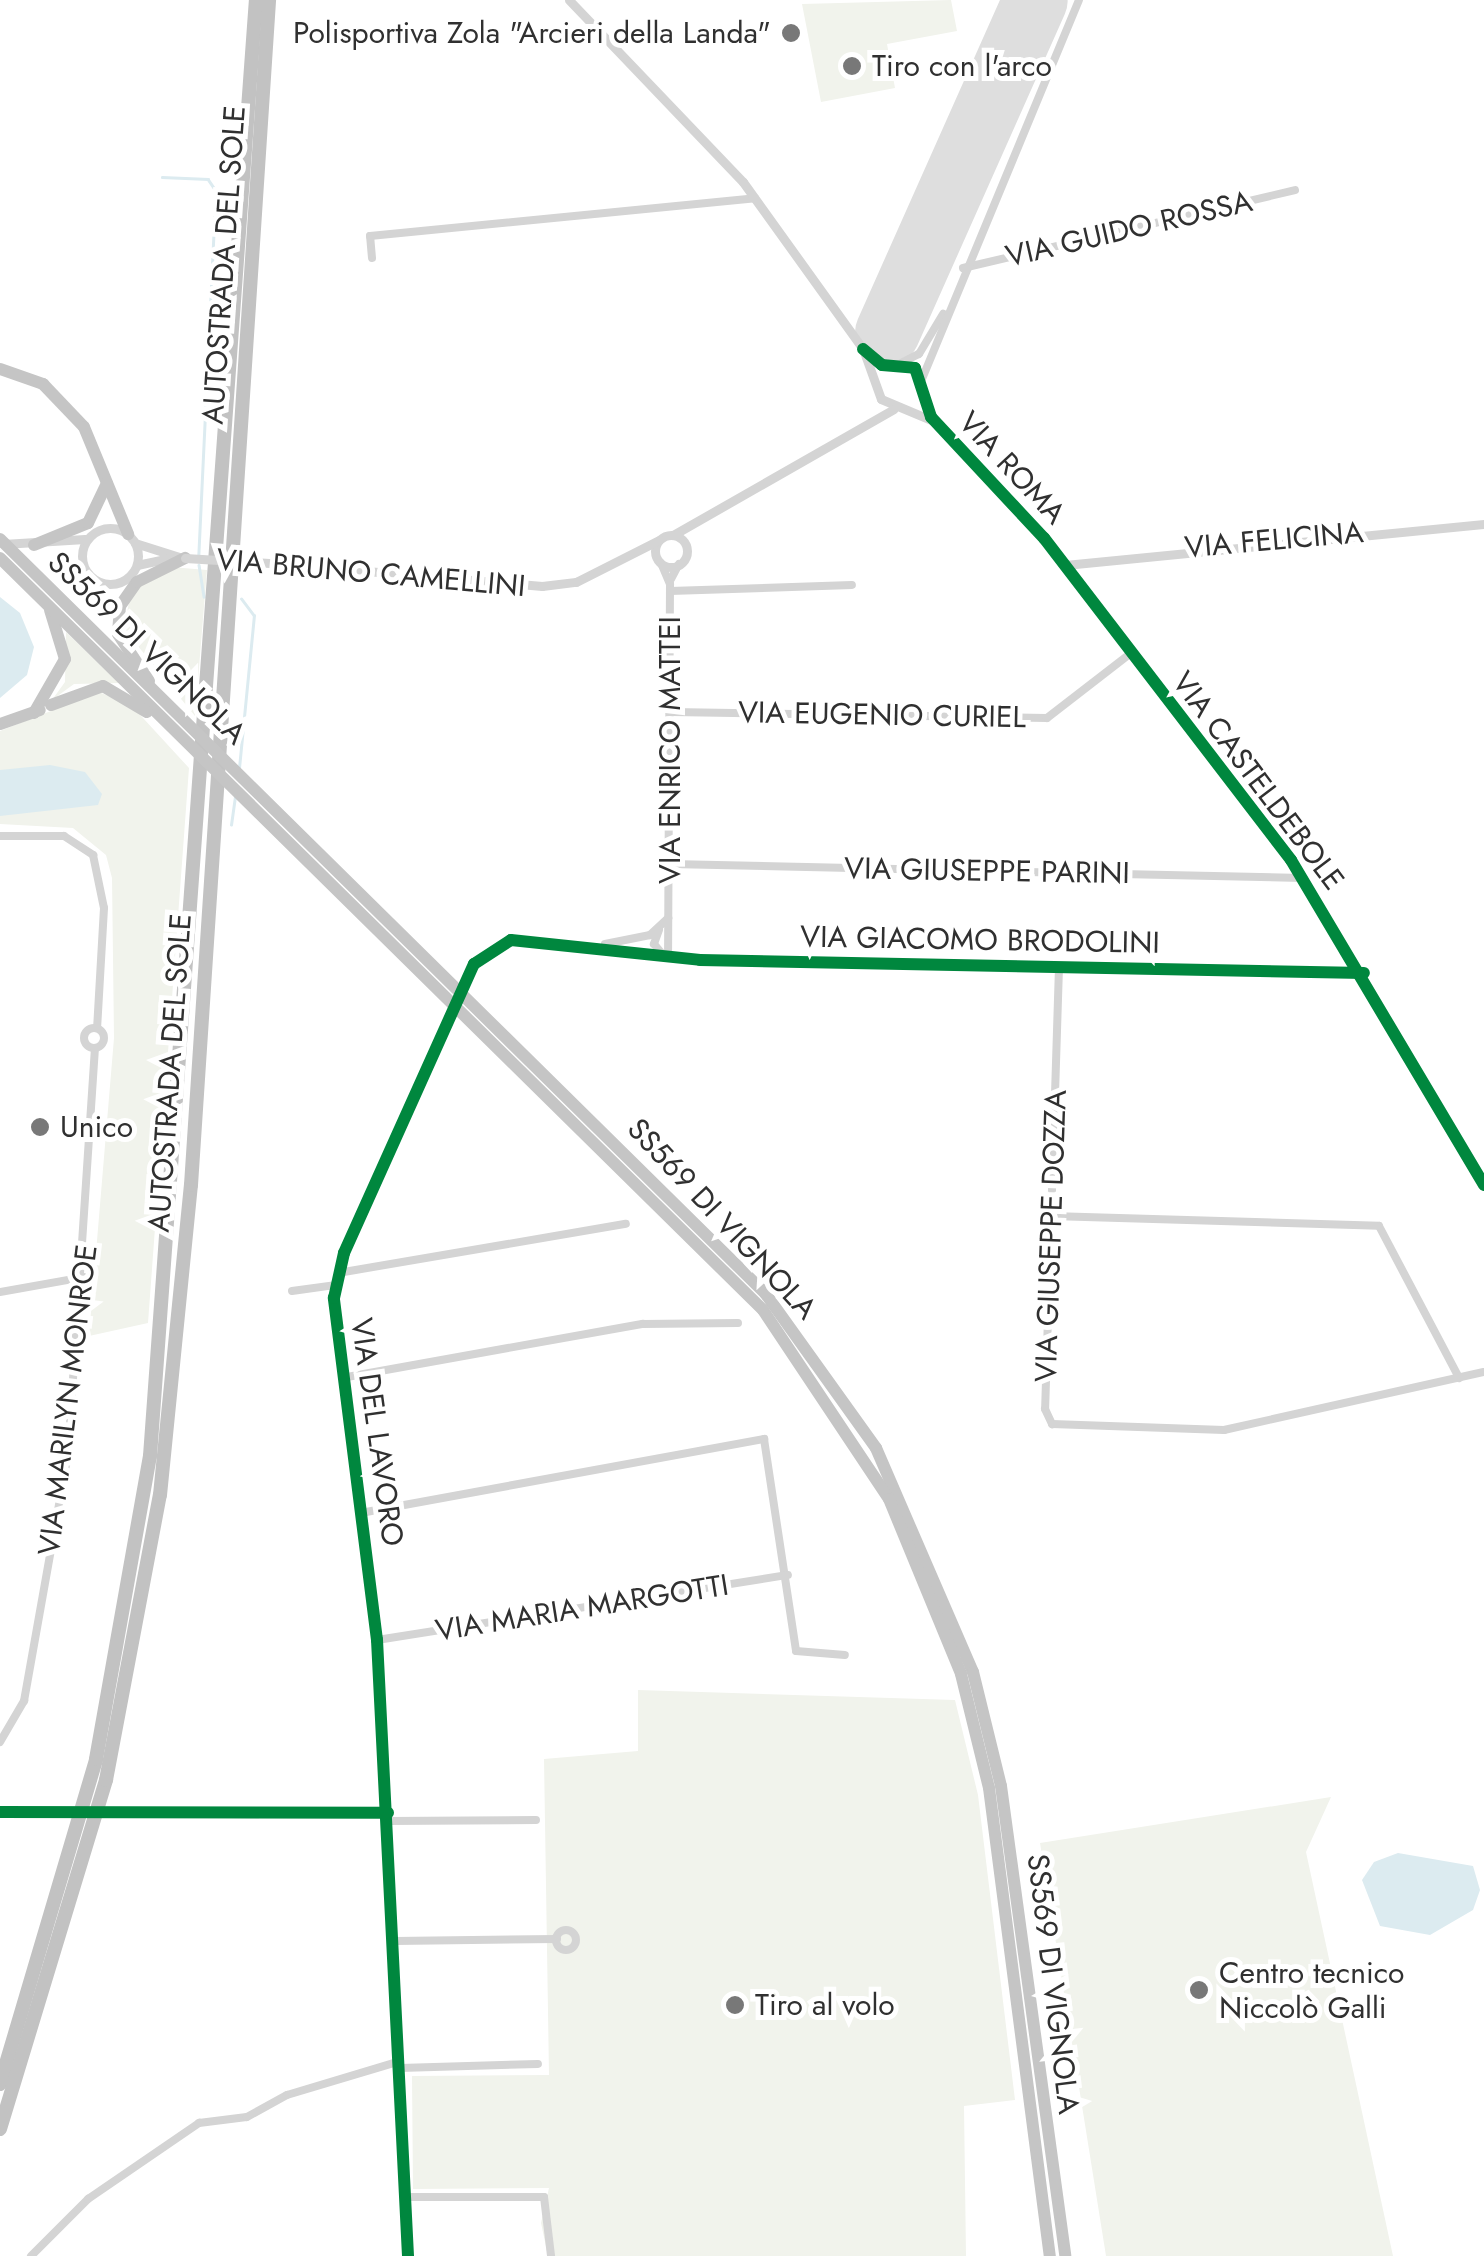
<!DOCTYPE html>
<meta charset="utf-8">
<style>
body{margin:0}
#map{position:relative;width:1484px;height:2256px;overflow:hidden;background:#fff;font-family:Jost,sans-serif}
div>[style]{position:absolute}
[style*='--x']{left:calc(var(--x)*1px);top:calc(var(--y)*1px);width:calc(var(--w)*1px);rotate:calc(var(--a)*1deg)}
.green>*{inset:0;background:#f1f3ec}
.water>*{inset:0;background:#dcebf0}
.stream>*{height:2.5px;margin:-1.25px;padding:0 1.25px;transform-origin:1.25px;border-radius:1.25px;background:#dcebf0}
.runway>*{height:65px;margin:-32.5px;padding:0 32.5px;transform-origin:32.5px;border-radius:32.5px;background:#dedede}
.minor>*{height:8px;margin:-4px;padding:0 4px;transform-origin:4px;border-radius:4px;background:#d4d4d4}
.minor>.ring{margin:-4px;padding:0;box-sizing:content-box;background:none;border:8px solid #d4d4d4;border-radius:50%}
.tertiary>*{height:9px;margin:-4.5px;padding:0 4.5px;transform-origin:4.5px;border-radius:4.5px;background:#d4d4d4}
.tertiary>.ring{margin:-4.5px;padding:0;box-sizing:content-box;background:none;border:9px solid #d4d4d4;border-radius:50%}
.trunk>*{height:12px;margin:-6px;padding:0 6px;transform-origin:6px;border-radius:6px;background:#c5c5c5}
.motorway>*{height:14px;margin:-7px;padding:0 7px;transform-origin:7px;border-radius:7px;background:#c2c2c2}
.minor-bridge>*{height:8px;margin:-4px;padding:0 4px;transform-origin:4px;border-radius:4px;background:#d4d4d4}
.tertiary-bridge>*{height:9px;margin:-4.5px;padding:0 4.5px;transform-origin:4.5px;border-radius:4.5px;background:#d4d4d4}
.trunk-bridge>*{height:12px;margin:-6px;padding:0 6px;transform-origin:6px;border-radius:6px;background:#c5c5c5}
.cycleway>*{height:12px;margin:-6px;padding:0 6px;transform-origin:6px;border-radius:6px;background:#00873e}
.dots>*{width:28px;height:28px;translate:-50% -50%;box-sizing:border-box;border:5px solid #fff;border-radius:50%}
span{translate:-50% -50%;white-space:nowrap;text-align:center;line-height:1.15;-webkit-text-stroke:10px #fff;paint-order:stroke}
.poi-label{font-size:30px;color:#303030}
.right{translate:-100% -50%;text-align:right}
.left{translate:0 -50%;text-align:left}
.street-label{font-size:30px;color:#303030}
</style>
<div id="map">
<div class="green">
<i style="clip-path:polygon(951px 0,957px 31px,887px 44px,895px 88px,821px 102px,802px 4px)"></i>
<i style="clip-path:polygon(171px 567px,207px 570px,195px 716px,124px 629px,131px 591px)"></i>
<i style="clip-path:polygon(66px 632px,119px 683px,74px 684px,52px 700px,65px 682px)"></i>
<i style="clip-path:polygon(99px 692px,132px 706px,189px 768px,148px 1323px,89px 1336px,114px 1038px,112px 878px,106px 855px,73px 828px,0 824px,0 731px)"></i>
<i style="clip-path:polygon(638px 1690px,955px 1700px,978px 1795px,1015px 2100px,964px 2106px,966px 2256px,548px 2256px,541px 2223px,549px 2188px,413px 2189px,412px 2076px,549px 2075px,544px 1759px,638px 1751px)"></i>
<i style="clip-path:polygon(1331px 1797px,1306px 1852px,1393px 2256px,1106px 2256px,1040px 1843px)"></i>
</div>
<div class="water">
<i style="clip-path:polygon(0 597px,20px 613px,34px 647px,27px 675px,0 698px)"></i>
<i style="clip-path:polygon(50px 765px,85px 772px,102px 794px,98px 805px,0 816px,0 770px)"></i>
<i style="clip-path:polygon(1398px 1853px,1473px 1866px,1480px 1890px,1473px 1910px,1430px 1935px,1380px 1926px,1362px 1880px,1374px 1862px)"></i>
</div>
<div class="stream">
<i style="--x:162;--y:177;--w:46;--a:2.5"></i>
<i style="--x:208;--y:179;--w:14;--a:56"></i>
<i style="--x:216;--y:191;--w:366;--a:92.7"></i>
<i style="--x:199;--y:565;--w:32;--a:81"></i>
<i style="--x:239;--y:768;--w:153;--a:-84.4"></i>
<i style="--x:254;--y:616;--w:21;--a:-127"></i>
<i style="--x:231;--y:825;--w:29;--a:-82"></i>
</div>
<div class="runway">
<i style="--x:887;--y:332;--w:363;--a:-66"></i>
</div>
<div class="minor">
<i style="--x:372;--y:258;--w:22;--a:-95"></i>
<i style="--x:370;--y:236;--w:387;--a:-5.6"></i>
<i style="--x:963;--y:268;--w:341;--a:-13.2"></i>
<i style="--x:901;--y:363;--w:20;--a:-27"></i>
<i style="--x:919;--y:354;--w:47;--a:-59"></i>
<i style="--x:922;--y:379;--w:410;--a:-67.5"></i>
<i style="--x:661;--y:563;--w:23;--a:67"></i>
<i style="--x:670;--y:584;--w:374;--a:90.3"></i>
<i style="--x:671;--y:579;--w:17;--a:-62"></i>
<i style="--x:670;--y:591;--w:182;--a:-1.9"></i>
<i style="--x:672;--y:712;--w:375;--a:0.9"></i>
<i style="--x:1047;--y:718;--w:106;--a:-37.7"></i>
<i style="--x:0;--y:836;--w:64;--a:0"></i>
<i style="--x:64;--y:836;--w:35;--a:33"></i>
<i style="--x:93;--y:855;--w:54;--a:78.3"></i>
<i style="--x:104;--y:908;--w:120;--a:93.3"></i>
<i style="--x:670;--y:864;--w:633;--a:1.27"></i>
<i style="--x:659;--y:930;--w:15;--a:110"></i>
<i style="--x:654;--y:944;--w:16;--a:50"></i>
<i style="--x:605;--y:944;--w:46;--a:-11.3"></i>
<i style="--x:650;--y:935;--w:25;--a:-43"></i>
<i style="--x:1059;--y:967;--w:442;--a:91.8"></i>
<i style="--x:1045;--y:1409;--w:17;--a:65"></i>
<i style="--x:1052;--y:1424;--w:172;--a:2"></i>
<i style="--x:1224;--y:1430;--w:266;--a:-12.6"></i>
<i class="ring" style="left:84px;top:1028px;width:12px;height:12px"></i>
<i style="--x:1051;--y:1216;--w:328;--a:1.7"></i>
<i style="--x:1379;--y:1226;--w:172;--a:62.2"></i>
<i style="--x:338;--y:1273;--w:292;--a:-9.7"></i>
<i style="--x:292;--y:1291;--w:43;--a:-7.9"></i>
<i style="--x:0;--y:1292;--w:85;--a:-10.1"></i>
<i style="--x:347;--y:1377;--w:301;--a:-10.2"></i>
<i style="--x:643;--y:1324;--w:95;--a:-0.6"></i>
<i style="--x:366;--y:1512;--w:405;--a:-10.4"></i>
<i style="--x:764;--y:1439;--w:214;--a:81.4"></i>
<i style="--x:796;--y:1651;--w:49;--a:4.7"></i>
<i style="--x:377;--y:1640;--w:416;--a:-9"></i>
<i style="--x:0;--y:1742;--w:48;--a:-59.7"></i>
<i style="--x:24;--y:1701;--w:251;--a:-79.9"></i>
<i style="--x:68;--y:1454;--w:407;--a:-86.2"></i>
<i style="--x:258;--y:1814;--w:130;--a:-0.4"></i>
<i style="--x:388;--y:1821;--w:148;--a:-0.4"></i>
<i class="ring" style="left:556px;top:1930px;width:12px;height:12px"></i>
<i style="--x:395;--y:1941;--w:162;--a:-0.7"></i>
<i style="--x:400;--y:2068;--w:138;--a:-1.7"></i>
<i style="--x:405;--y:2197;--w:139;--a:0"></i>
<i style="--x:544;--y:2197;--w:59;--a:83.2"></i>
<i style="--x:31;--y:2256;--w:81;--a:-45"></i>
<i style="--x:88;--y:2199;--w:135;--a:-34.4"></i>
<i style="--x:199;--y:2123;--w:48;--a:-7.1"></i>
<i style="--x:247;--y:2117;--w:46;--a:-28.8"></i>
<i style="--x:287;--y:2095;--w:118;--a:-16.7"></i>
<i style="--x:408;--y:2256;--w:617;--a:-92.88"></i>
<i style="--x:377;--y:1640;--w:345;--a:-97.2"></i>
<i style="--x:334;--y:1298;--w:46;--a:-77.5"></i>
<i style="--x:344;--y:1253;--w:317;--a:-65.8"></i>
<i style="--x:474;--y:964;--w:44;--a:-33"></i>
<i style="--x:511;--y:940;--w:190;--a:6"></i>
<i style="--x:700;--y:960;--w:664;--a:1.12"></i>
</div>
<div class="tertiary">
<i style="--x:569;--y:0;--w:252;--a:46.3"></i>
<i style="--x:743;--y:182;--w:206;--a:54.3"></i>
<i style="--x:863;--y:349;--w:53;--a:70.2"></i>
<i style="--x:881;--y:399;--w:54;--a:22.8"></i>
<i style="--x:863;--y:349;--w:25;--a:40"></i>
<i style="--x:882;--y:365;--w:33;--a:5"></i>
<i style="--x:915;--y:368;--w:52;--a:71.9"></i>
<i style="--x:931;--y:417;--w:166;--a:47"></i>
<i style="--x:1044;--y:538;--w:406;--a:52.5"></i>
<i style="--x:1291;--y:860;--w:378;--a:59.3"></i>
<i class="ring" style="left:82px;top:528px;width:47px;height:47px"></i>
<i style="--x:673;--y:535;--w:254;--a:-29.7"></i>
<i class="ring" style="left:655px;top:535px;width:23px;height:23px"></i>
<i style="--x:135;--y:543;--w:49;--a:17.7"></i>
<i style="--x:3;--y:544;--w:82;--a:-3.5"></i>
<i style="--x:285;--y:564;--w:258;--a:4.9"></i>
<i style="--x:542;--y:586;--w:34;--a:-7"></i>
<i style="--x:576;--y:582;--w:93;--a:-26.8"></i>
<i style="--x:137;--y:565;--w:34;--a:-12"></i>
<i style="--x:1065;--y:565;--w:421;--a:-5.6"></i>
</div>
<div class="trunk">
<i style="--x:0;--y:369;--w:46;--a:19.2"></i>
<i style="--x:43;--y:384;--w:59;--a:46.4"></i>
<i style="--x:84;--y:427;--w:116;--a:67.6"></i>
<i style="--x:34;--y:545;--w:58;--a:-22.2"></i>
<i style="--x:88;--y:523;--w:44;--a:-64.6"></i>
<i style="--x:149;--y:681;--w:56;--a:-123.4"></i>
<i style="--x:118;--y:634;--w:28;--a:-86"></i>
<i style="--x:120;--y:606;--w:29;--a:-55"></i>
<i style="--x:137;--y:582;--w:54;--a:-26.6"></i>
<i style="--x:34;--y:713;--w:62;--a:-60.1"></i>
<i style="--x:65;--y:659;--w:51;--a:-107"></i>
<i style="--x:0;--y:724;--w:42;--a:-19.3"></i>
<i style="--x:765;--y:1293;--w:191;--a:54.4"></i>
<i style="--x:876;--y:1448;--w:244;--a:66.6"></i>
<i style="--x:973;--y:1672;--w:117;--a:76.2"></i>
<i style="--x:1001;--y:1786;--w:474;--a:82.2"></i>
<i style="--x:763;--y:1310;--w:227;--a:56.3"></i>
<i style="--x:889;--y:1499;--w:189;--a:67.6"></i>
<i style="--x:961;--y:1674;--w:117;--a:76.2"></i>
<i style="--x:989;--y:1788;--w:472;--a:82.6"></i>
</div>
<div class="motorway">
<i style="--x:0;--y:2084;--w:339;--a:-73.5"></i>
<i style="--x:96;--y:1759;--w:308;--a:-79.9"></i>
<i style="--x:150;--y:1456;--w:1460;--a:-85.84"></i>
<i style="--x:0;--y:2129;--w:365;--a:-73.1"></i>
<i style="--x:106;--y:1780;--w:290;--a:-79.3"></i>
<i style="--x:160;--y:1495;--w:312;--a:-84.3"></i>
<i style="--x:191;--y:1185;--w:1188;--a:-86.23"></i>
</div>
<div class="minor-bridge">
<i style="--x:10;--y:1812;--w:248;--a:0.5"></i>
</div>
<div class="tertiary-bridge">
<i style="--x:185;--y:558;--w:100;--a:3.4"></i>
</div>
<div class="trunk-bridge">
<i style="--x:0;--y:539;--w:1074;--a:44.59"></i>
<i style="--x:0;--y:558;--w:1071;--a:44.58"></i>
<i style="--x:51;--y:705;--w:55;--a:-20.1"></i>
<i style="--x:103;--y:686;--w:51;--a:30.6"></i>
</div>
<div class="cycleway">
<i style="--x:863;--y:349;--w:25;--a:40"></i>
<i style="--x:882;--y:365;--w:33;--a:5"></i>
<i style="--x:915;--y:368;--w:52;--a:71.9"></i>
<i style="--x:931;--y:417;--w:166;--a:47"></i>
<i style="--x:1044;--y:538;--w:406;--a:52.5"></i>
<i style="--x:1291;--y:860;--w:378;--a:59.3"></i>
<i style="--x:0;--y:1812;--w:388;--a:0.1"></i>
<i style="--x:408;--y:2256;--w:617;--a:-92.88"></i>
<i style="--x:377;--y:1640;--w:345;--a:-97.2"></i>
<i style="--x:334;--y:1298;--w:46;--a:-77.5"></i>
<i style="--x:344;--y:1253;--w:317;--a:-65.8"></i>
<i style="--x:474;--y:964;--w:44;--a:-33"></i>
<i style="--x:511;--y:940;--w:190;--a:6"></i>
<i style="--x:700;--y:960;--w:664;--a:1.12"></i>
</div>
<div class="dots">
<i style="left:791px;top:33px;background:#787878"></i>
<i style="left:852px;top:66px;background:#787878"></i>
<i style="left:40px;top:1127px;background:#787878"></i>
<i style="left:1199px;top:1990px;background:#787878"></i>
<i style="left:735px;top:2005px;background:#787878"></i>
</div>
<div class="poi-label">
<span class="right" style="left:771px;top:33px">Polisportiva Zola "Arcieri della Landa"</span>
<span class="left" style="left:872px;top:66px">Tiro con l'arco</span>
<span class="left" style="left:60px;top:1127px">Unico</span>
<span class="left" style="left:1219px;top:1990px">Centro tecnico<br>Niccolò Galli</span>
<span class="left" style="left:755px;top:2005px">Tiro al volo</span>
</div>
<div class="street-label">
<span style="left:1129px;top:229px;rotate:-13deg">VIA GUIDO ROSSA</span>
<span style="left:224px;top:265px;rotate:-86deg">AUTOSTRADA DEL SOLE</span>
<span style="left:1012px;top:468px;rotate:47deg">VIA ROMA</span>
<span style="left:1274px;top:540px;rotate:-5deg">VIA FELICINA</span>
<span style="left:371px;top:573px;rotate:5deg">VIA BRUNO CAMELLINI</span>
<span style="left:147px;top:648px;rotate:44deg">SS569 DI VIGNOLA</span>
<span style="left:882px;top:715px;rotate:1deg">VIA EUGENIO CURIEL</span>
<span style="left:670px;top:750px;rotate:-90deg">VIA ENRICO MATTEI</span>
<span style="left:1258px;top:781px;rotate:53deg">VIA CASTELDEBOLE</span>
<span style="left:987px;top:871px;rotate:1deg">VIA GIUSEPPE PARINI</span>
<span style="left:980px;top:940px;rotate:1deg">VIA GIACOMO BRODOLINI</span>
<span style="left:170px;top:1073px;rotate:-86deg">AUTOSTRADA DEL SOLE</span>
<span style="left:722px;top:1219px;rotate:47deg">SS569 DI VIGNOLA</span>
<span style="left:1051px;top:1236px;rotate:-88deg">VIA GIUSEPPE DOZZA</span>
<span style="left:68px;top:1400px;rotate:-83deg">VIA MARILYN MONROE</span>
<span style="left:377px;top:1432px;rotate:82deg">VIA DEL LAVORO</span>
<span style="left:582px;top:1608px;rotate:-9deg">VIA MARIA MARGOTTI</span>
<span style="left:1053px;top:1984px;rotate:83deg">SS569 DI VIGNOLA</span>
</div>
</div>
